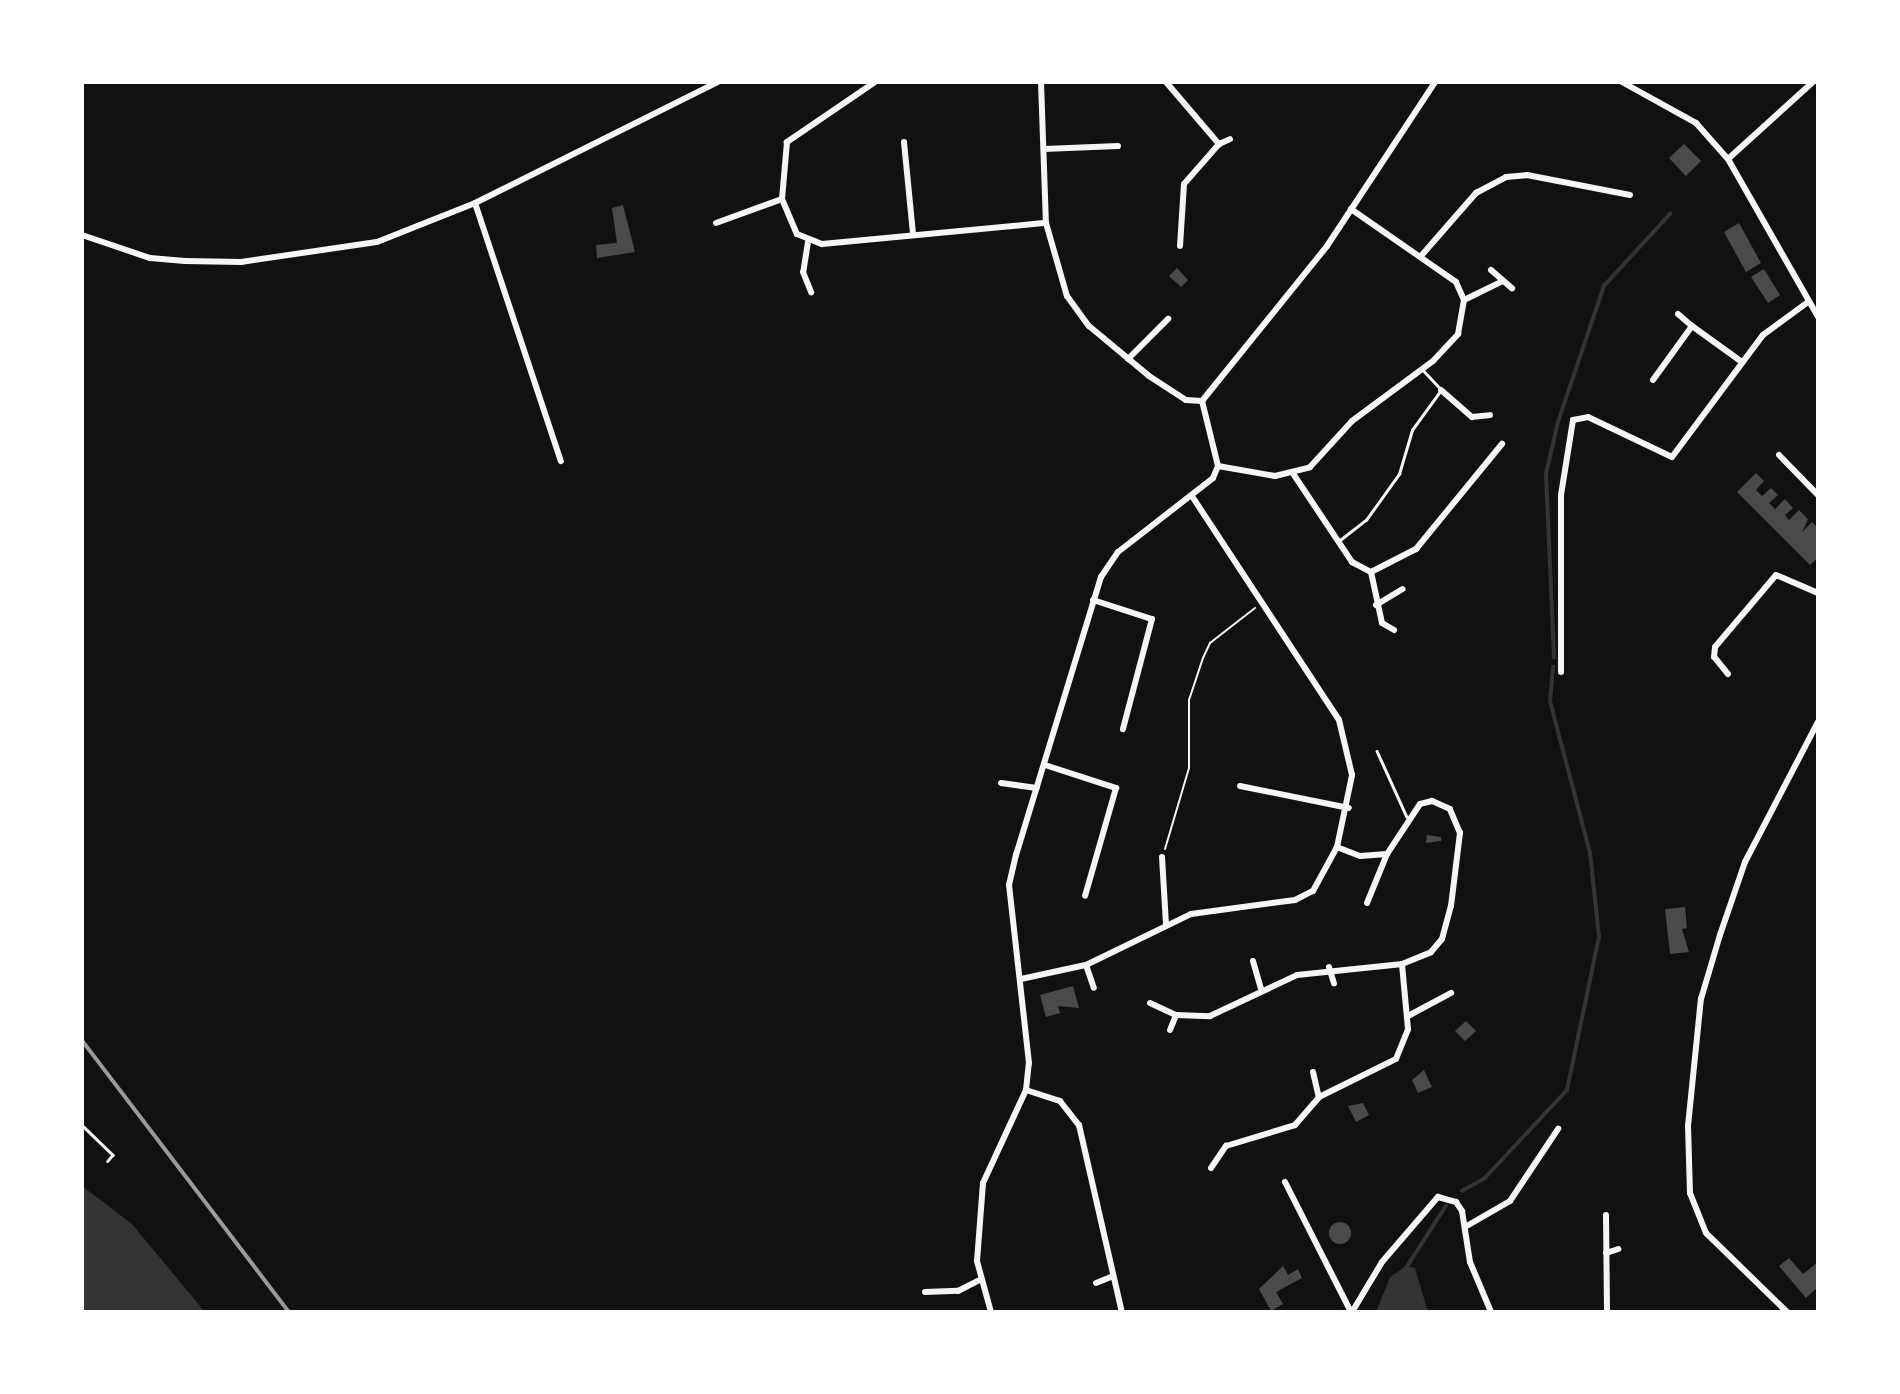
<!DOCTYPE html>
<style>
body{margin:0}
#map{position:relative;width:1900px;height:1394px;overflow:hidden;background:#111;font-family:Inter,sans-serif}
div>[style]{position:absolute}
[style*='--x']{left:calc(var(--x)*1px);top:calc(var(--y)*1px);width:calc(var(--w)*1px);rotate:calc(var(--a)*1deg)}
.water>*{inset:0;background:#333}
.stream>*{height:3.5px;margin:-1.75px;padding:0 1.75px;transform-origin:1.75px;border-radius:1.75px;background:#333}
.building>*{inset:0;background:#4a4a4a}
.round{border-radius:50%}
.path>*{height:2px;margin:-1px;padding:0 1px;transform-origin:1px;border-radius:1px;background:#f5f5f5}
.service>*{height:2.5px;margin:-1.25px;padding:0 1.25px;transform-origin:1.25px;border-radius:1.25px;background:#f5f5f5}
.minor>*{height:6px;margin:-3px;padding:0 3px;transform-origin:3px;border-radius:3px;background:#f5f5f5}
.rail>*{height:3.5px;margin:-1.75px;padding:0 1.75px;transform-origin:1.75px;border-radius:1.75px;background:#9a9a9a}
span{translate:-50% -50%;white-space:nowrap;text-align:center;line-height:1.15;-webkit-text-stroke:6px #fff;paint-order:stroke}
.frame{position:absolute;inset:0;border:84px solid #fff;pointer-events:none}
</style>
<div id="map">
<div class="water">
<i style="clip-path:polygon(82px 1186px,132px 1224px,205px 1312px,82px 1312px)"></i>
<i style="clip-path:polygon(1406px 1266px,1415px 1268px,1428px 1312px,1376px 1312px,1390px 1277px)"></i>
</div>
<div class="stream">
<i style="--x:1554;--y:658;--w:184;--a:-92.5"></i>
<i style="--x:1546;--y:474;--w:53;--a:-77"></i>
<i style="--x:1558;--y:422;--w:144;--a:-71.3"></i>
<i style="--x:1604;--y:286;--w:98;--a:-47.5"></i>
<i style="--x:1462;--y:1191;--w:26;--a:-29"></i>
<i style="--x:1485;--y:1178;--w:120;--a:-47"></i>
<i style="--x:1567;--y:1090;--w:156;--a:-78.2"></i>
<i style="--x:1599;--y:937;--w:84;--a:-96.1"></i>
<i style="--x:1590;--y:853;--w:156;--a:-104.8"></i>
<i style="--x:1550;--y:702;--w:35;--a:-85"></i>
<i style="--x:1406;--y:1268;--w:74;--a:-57.2"></i>
</div>
<div class="building">
<i style="clip-path:polygon(1684px 144px,1701px 161px,1686px 176px,1669px 158px)"></i>
<i style="clip-path:polygon(623px 205px,635px 252px,597px 258px,596px 245px,617px 243px,612px 208px)"></i>
<i style="clip-path:polygon(1739px 223px,1761px 263px,1746px 272px,1724px 232px)"></i>
<i style="clip-path:polygon(1177px 268px,1188px 280px,1181px 287px,1169px 276px)"></i>
<i style="clip-path:polygon(1764px 269px,1780px 295px,1768px 303px,1751px 277px)"></i>
<i style="clip-path:polygon(1756px 473px,1764px 481px,1756px 490px,1762px 496px,1771px 488px,1778px 495px,1769px 503px,1775px 509px,1785px 499px,1793px 508px,1785px 515px,1789px 520px,1799px 510px,1808px 519px,1802px 532px,1812px 522px,1818px 528px,1818px 558px,1810px 565px,1737px 492px)"></i>
<i style="clip-path:polygon(1427px 835px,1441px 837px,1441px 841px,1426px 843px)"></i>
<i style="clip-path:polygon(1685px 907px,1687px 928px,1682px 929px,1689px 952px,1670px 954px,1665px 909px)"></i>
<i style="clip-path:polygon(1073px 986px,1079px 1008px,1058px 1006px,1060px 1013px,1046px 1017px,1040px 995px)"></i>
<i style="clip-path:polygon(1466px 1021px,1476px 1031px,1465px 1041px,1455px 1031px)"></i>
<i style="clip-path:polygon(1424px 1070px,1432px 1087px,1418px 1093px,1412px 1080px)"></i>
<i style="clip-path:polygon(1363px 1103px,1369px 1115px,1356px 1122px,1348px 1106px)"></i>
<i class="round" style="left:1329px;top:1222px;width:22px;height:22px"></i>
<i style="clip-path:polygon(1789px 1258px,1803px 1274px,1818px 1262px,1818px 1287px,1806px 1298px,1779px 1266px)"></i>
<i style="clip-path:polygon(1283px 1266px,1288px 1275px,1298px 1269px,1302px 1278px,1276px 1292px,1283px 1304px,1271px 1311px,1259px 1289px)"></i>
</div>
<div class="path">
<i style="--x:1165;--y:849;--w:84;--a:-73.5"></i>
<i style="--x:1189;--y:768;--w:68;--a:-90"></i>
<i style="--x:1189;--y:700;--w:44;--a:-71.6"></i>
<i style="--x:1203;--y:658;--w:17;--a:-65"></i>
<i style="--x:1210;--y:643;--w:57;--a:-37.9"></i>
</div>
<div class="service">
<i style="--x:1340;--y:540;--w:33;--a:-38"></i>
<i style="--x:1366;--y:520;--w:57;--a:-54.3"></i>
<i style="--x:1399;--y:474;--w:46;--a:-73.5"></i>
<i style="--x:1412;--y:430;--w:49;--a:-54.1"></i>
<i style="--x:1441;--y:390;--w:26;--a:-133"></i>
<i style="--x:1377;--y:751;--w:72;--a:65.6"></i>
<i style="--x:82;--y:1125;--w:43;--a:44.1"></i>
<i style="--x:113;--y:1155;--w:8;--a:130"></i>
</div>
<div class="minor">
<i style="--x:875;--y:82;--w:107;--a:145.7"></i>
<i style="--x:787;--y:142;--w:57;--a:95"></i>
<i style="--x:782;--y:199;--w:38;--a:67"></i>
<i style="--x:797;--y:234;--w:27;--a:22"></i>
<i style="--x:822;--y:244;--w:225;--a:-5.4"></i>
<i style="--x:1041;--y:82;--w:141;--a:88"></i>
<i style="--x:1046;--y:223;--w:76;--a:74"></i>
<i style="--x:1067;--y:296;--w:37;--a:54"></i>
<i style="--x:1089;--y:326;--w:78;--a:39.8"></i>
<i style="--x:1149;--y:376;--w:44;--a:33"></i>
<i style="--x:1186;--y:400;--w:16;--a:4"></i>
<i style="--x:1166;--y:82;--w:82;--a:49.5"></i>
<i style="--x:1219;--y:144;--w:53;--a:131.2"></i>
<i style="--x:1184;--y:184;--w:62;--a:93.7"></i>
<i style="--x:1622;--y:82;--w:85;--a:29"></i>
<i style="--x:1696;--y:123;--w:48;--a:48.4"></i>
<i style="--x:1728;--y:159;--w:182;--a:60.3"></i>
<i style="--x:904;--y:142;--w:92;--a:84.4"></i>
<i style="--x:1219;--y:144;--w:12;--a:-24"></i>
<i style="--x:1044;--y:149;--w:74;--a:-2.3"></i>
<i style="--x:1728;--y:159;--w:115;--a:-42.2"></i>
<i style="--x:475;--y:203;--w:272;--a:71.6"></i>
<i style="--x:716;--y:223;--w:70;--a:-20"></i>
<i style="--x:82;--y:235;--w:72;--a:18.7"></i>
<i style="--x:150;--y:258;--w:35;--a:5"></i>
<i style="--x:185;--y:261;--w:56;--a:1"></i>
<i style="--x:241;--y:262;--w:137;--a:-8.4"></i>
<i style="--x:377;--y:242;--w:105;--a:-21.7"></i>
<i style="--x:475;--y:203;--w:271;--a:-26.5"></i>
<i style="--x:808;--y:242;--w:30;--a:99"></i>
<i style="--x:803;--y:272;--w:22;--a:68"></i>
<i style="--x:1421;--y:256;--w:84;--a:-48.9"></i>
<i style="--x:1476;--y:193;--w:34;--a:-28"></i>
<i style="--x:1506;--y:177;--w:21;--a:-5"></i>
<i style="--x:1527;--y:175;--w:105;--a:11"></i>
<i style="--x:1491;--y:270;--w:28;--a:41"></i>
<i style="--x:1464;--y:300;--w:43;--a:-26"></i>
<i style="--x:1678;--y:314;--w:18;--a:41"></i>
<i style="--x:1128;--y:359;--w:57;--a:-45"></i>
<i style="--x:1653;--y:380;--w:67;--a:-54.2"></i>
<i style="--x:1692;--y:326;--w:62;--a:35.8"></i>
<i style="--x:1441;--y:390;--w:41;--a:41.1"></i>
<i style="--x:1472;--y:417;--w:18;--a:-6"></i>
<i style="--x:1202;--y:401;--w:199;--a:-51.1"></i>
<i style="--x:1327;--y:246;--w:196;--a:-56.6"></i>
<i style="--x:1779;--y:455;--w:56;--a:45.7"></i>
<i style="--x:1218;--y:466;--w:58;--a:10"></i>
<i style="--x:1275;--y:476;--w:36;--a:-14"></i>
<i style="--x:1310;--y:467;--w:62;--a:-47.6"></i>
<i style="--x:1352;--y:421;--w:101;--a:-36.5"></i>
<i style="--x:1433;--y:361;--w:37;--a:-47"></i>
<i style="--x:1458;--y:334;--w:35;--a:-80"></i>
<i style="--x:1464;--y:300;--w:20;--a:-114"></i>
<i style="--x:1456;--y:282;--w:128;--a:-145.2"></i>
<i style="--x:1294;--y:475;--w:105;--a:56.3"></i>
<i style="--x:1352;--y:562;--w:21;--a:28"></i>
<i style="--x:1371;--y:572;--w:51;--a:-27.1"></i>
<i style="--x:1416;--y:549;--w:136;--a:-50.7"></i>
<i style="--x:1371;--y:572;--w:52;--a:77.8"></i>
<i style="--x:1382;--y:623;--w:14;--a:30"></i>
<i style="--x:1093;--y:600;--w:62;--a:17.9"></i>
<i style="--x:1152;--y:619;--w:114;--a:104.8"></i>
<i style="--x:1376;--y:605;--w:31;--a:-31"></i>
<i style="--x:1561;--y:672;--w:177;--a:-90"></i>
<i style="--x:1561;--y:495;--w:76;--a:-80.9"></i>
<i style="--x:1573;--y:420;--w:15;--a:-11"></i>
<i style="--x:1588;--y:417;--w:93;--a:25.5"></i>
<i style="--x:1672;--y:457;--w:152;--a:-53.3"></i>
<i style="--x:1763;--y:335;--w:56;--a:-36.3"></i>
<i style="--x:1728;--y:674;--w:22;--a:-129"></i>
<i style="--x:1714;--y:657;--w:10;--a:-84"></i>
<i style="--x:1715;--y:647;--w:94;--a:-49.7"></i>
<i style="--x:1776;--y:575;--w:46;--a:23.2"></i>
<i style="--x:1045;--y:765;--w:75;--a:17.9"></i>
<i style="--x:1116;--y:788;--w:112;--a:106"></i>
<i style="--x:1001;--y:783;--w:36;--a:8"></i>
<i style="--x:1240;--y:786;--w:111;--a:11.4"></i>
<i style="--x:1162;--y:857;--w:67;--a:86.6"></i>
<i style="--x:1367;--y:903;--w:53;--a:-67.8"></i>
<i style="--x:1253;--y:961;--w:29;--a:74"></i>
<i style="--x:1086;--y:965;--w:24;--a:71"></i>
<i style="--x:1329;--y:967;--w:17;--a:73"></i>
<i style="--x:1021;--y:979;--w:66;--a:-12.2"></i>
<i style="--x:1086;--y:965;--w:117;--a:-25.9"></i>
<i style="--x:1191;--y:914;--w:105;--a:-7.7"></i>
<i style="--x:1295;--y:900;--w:20;--a:-27"></i>
<i style="--x:1313;--y:891;--w:50;--a:-61.4"></i>
<i style="--x:1337;--y:847;--w:74;--a:-78.2"></i>
<i style="--x:1352;--y:775;--w:57;--a:-103.3"></i>
<i style="--x:1339;--y:720;--w:266;--a:-123.3"></i>
<i style="--x:1150;--y:1003;--w:29;--a:25"></i>
<i style="--x:1176;--y:1015;--w:34;--a:2"></i>
<i style="--x:1210;--y:1016;--w:96;--a:-25.2"></i>
<i style="--x:1297;--y:975;--w:106;--a:-6"></i>
<i style="--x:1402;--y:964;--w:31;--a:-22"></i>
<i style="--x:1431;--y:952;--w:17;--a:-50"></i>
<i style="--x:1442;--y:939;--w:34;--a:-75"></i>
<i style="--x:1451;--y:906;--w:74;--a:-83"></i>
<i style="--x:1460;--y:833;--w:26;--a:-113"></i>
<i style="--x:1450;--y:809;--w:20;--a:-156"></i>
<i style="--x:1432;--y:801;--w:12;--a:166"></i>
<i style="--x:1420;--y:804;--w:60;--a:123.4"></i>
<i style="--x:1387;--y:854;--w:27;--a:176"></i>
<i style="--x:1360;--y:856;--w:25;--a:-159"></i>
<i style="--x:1408;--y:1016;--w:49;--a:-28.1"></i>
<i style="--x:1170;--y:1030;--w:16;--a:-68"></i>
<i style="--x:1313;--y:1072;--w:26;--a:77"></i>
<i style="--x:1026;--y:1090;--w:36;--a:18"></i>
<i style="--x:1060;--y:1101;--w:31;--a:52"></i>
<i style="--x:1079;--y:1125;--w:192;--a:77.1"></i>
<i style="--x:1211;--y:1168;--w:27;--a:-56"></i>
<i style="--x:1226;--y:1146;--w:72;--a:-16.9"></i>
<i style="--x:1295;--y:1125;--w:37;--a:-49"></i>
<i style="--x:1319;--y:1097;--w:86;--a:-26.3"></i>
<i style="--x:1396;--y:1059;--w:32;--a:-68"></i>
<i style="--x:1408;--y:1029;--w:65;--a:-95.3"></i>
<i style="--x:1285;--y:1182;--w:146;--a:63.1"></i>
<i style="--x:1606;--y:1215;--w:97;--a:89.4"></i>
<i style="--x:1465;--y:1227;--w:52;--a:-30"></i>
<i style="--x:1510;--y:1201;--w:87;--a:-56.3"></i>
<i style="--x:1606;--y:1253;--w:13;--a:-18"></i>
<i style="--x:1096;--y:1283;--w:16;--a:-22"></i>
<i style="--x:925;--y:1292;--w:33;--a:-2"></i>
<i style="--x:958;--y:1291;--w:25;--a:-27"></i>
<i style="--x:991;--y:1312;--w:53;--a:-105.4"></i>
<i style="--x:977;--y:1261;--w:78;--a:-85.6"></i>
<i style="--x:983;--y:1183;--w:102;--a:-65.2"></i>
<i style="--x:1026;--y:1090;--w:27;--a:-84"></i>
<i style="--x:1029;--y:1063;--w:179;--a:-96.4"></i>
<i style="--x:1009;--y:885;--w:31;--a:-77"></i>
<i style="--x:1016;--y:855;--w:291;--a:-73"></i>
<i style="--x:1101;--y:577;--w:30;--a:-56"></i>
<i style="--x:1118;--y:552;--w:120;--a:-37.9"></i>
<i style="--x:1213;--y:478;--w:13;--a:-67"></i>
<i style="--x:1218;--y:466;--w:67;--a:-103.8"></i>
<i style="--x:1352;--y:1312;--w:58;--a:-59"></i>
<i style="--x:1382;--y:1262;--w:86;--a:-49.3"></i>
<i style="--x:1438;--y:1197;--w:19;--a:16"></i>
<i style="--x:1456;--y:1202;--w:11;--a:56"></i>
<i style="--x:1462;--y:1211;--w:52;--a:81.1"></i>
<i style="--x:1470;--y:1262;--w:54;--a:67.2"></i>
<i style="--x:1787;--y:1312;--w:113;--a:-135.7"></i>
<i style="--x:1706;--y:1233;--w:43;--a:-111.8"></i>
<i style="--x:1690;--y:1193;--w:67;--a:-91.7"></i>
<i style="--x:1688;--y:1126;--w:128;--a:-84.2"></i>
<i style="--x:1701;--y:999;--w:67;--a:-73.5"></i>
<i style="--x:1720;--y:935;--w:77;--a:-71.1"></i>
<i style="--x:1745;--y:862;--w:158;--a:-62.5"></i>
</div>
<div class="rail">
<i style="--x:82;--y:1040;--w:342;--a:52.7"></i>
</div>
<div class="frame"></div>
</div>
